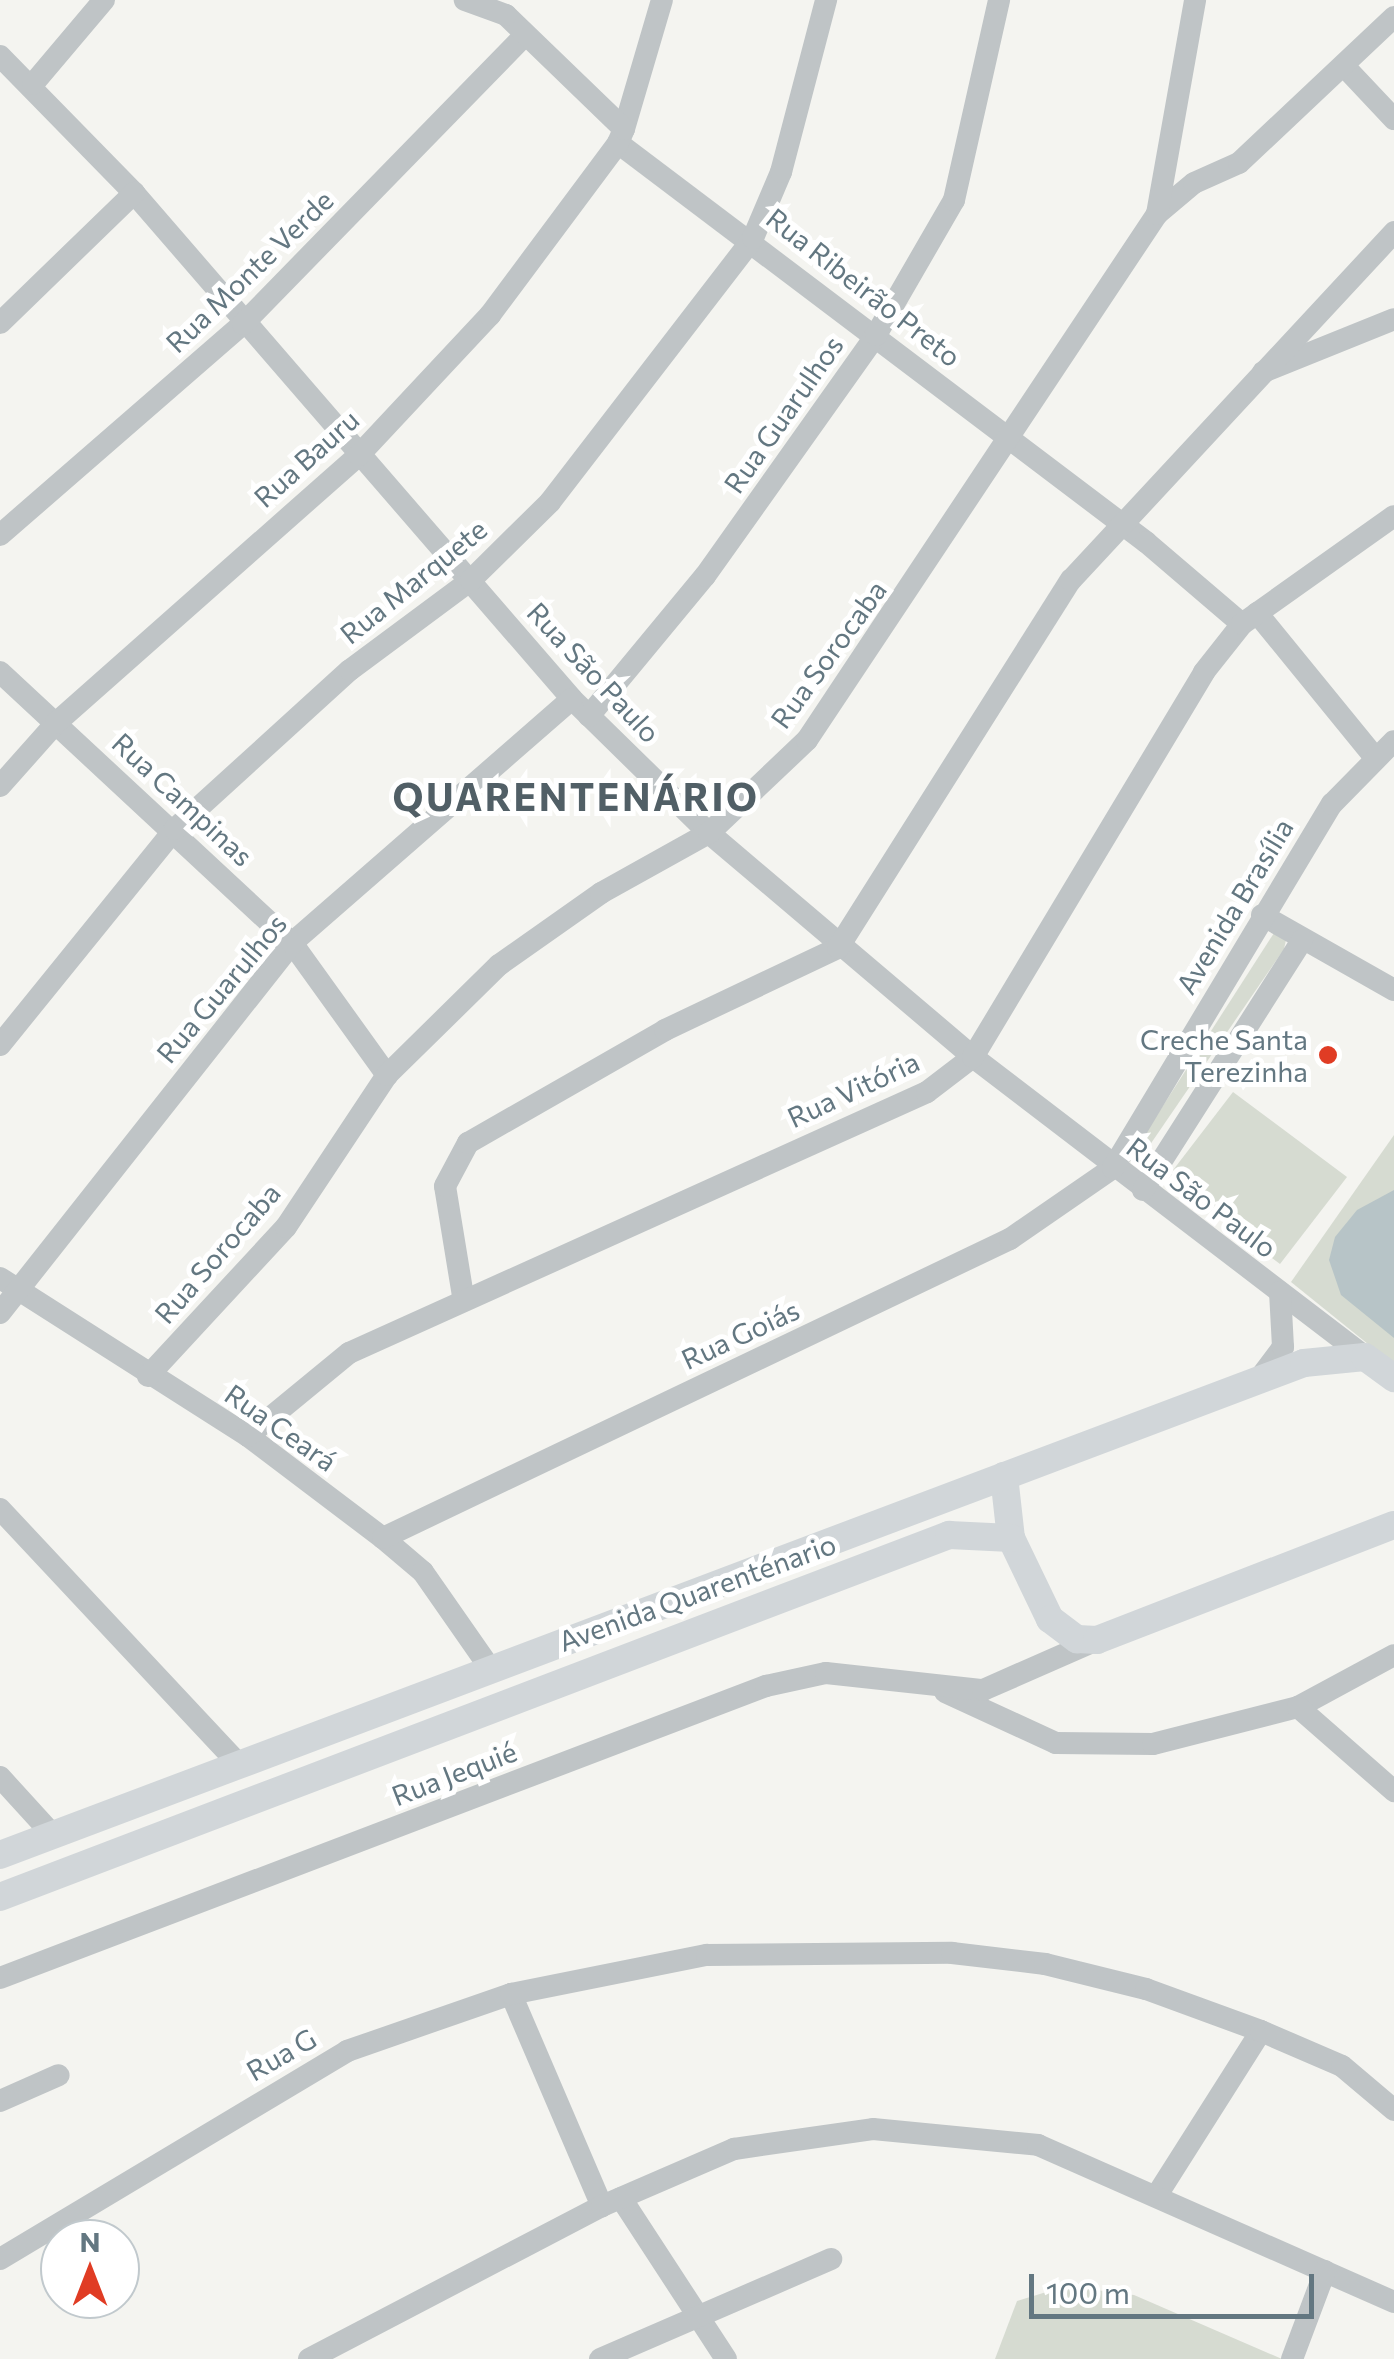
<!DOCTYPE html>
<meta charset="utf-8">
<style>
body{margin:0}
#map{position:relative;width:1394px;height:2359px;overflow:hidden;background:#f4f4f0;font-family:Commissioner,sans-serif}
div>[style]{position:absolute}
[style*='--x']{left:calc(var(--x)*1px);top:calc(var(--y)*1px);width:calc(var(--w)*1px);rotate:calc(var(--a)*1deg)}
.green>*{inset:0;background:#d6dbd1}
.water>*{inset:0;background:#b7c4c7}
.minor>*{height:22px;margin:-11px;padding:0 11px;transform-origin:11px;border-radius:11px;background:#bfc4c6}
.major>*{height:28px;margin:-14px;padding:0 14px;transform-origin:14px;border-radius:14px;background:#d1d6d9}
.dots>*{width:28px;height:28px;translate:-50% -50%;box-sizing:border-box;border:5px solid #fff;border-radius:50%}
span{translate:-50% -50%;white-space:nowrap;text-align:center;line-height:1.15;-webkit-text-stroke:10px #fff;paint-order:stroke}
.street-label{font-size:28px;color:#637781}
.poi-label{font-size:28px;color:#637781}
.right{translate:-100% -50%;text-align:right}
.district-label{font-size:38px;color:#515f66;font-weight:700;letter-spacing:2.5px}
.north{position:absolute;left:40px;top:2219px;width:100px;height:100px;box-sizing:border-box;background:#fff;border:2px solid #c1c9cd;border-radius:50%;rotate:0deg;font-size:28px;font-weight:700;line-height:40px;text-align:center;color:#637781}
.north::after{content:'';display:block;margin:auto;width:35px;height:45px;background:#e03c24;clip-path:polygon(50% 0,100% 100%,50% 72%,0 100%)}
.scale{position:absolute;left:1029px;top:2274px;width:285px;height:45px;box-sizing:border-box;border:5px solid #637781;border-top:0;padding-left:12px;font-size:30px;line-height:35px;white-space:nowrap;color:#637781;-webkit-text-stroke:8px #fff;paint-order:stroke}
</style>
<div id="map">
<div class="green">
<i style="clip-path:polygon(1274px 933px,1286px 940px,1284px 949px,1143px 1155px,1130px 1157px)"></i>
<i style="clip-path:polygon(1233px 1092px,1347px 1177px,1280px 1264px,1167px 1178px)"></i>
<i style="clip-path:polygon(1394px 1135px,1394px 1365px,1291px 1282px)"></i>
<i style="clip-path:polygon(1066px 2286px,1134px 2295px,1282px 2359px,995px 2359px,1017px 2301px)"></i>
</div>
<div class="water">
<i style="clip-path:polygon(1394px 1190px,1394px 1338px,1341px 1295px,1329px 1260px,1335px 1237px,1357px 1210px)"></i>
</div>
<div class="minor">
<i style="--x:0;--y:56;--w:192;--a:45.6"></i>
<i style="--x:134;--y:193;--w:669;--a:49.12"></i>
<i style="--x:572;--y:699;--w:192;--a:44.4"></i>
<i style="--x:709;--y:833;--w:346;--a:40.3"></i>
<i style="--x:973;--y:1057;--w:494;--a:37.4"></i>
<i style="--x:1344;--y:66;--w:73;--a:46.7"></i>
<i style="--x:33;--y:84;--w:110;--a:-49.8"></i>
<i style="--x:624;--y:129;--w:134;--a:-73.6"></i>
<i style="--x:618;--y:143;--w:662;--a:37.08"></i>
<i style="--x:1146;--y:542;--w:126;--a:40.5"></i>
<i style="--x:1157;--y:214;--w:48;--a:-40"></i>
<i style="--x:1194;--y:183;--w:49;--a:-24"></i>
<i style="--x:1239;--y:163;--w:213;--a:-43.3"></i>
<i style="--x:0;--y:323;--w:187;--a:-44.1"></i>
<i style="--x:1263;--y:372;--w:141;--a:-22"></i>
<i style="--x:0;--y:535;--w:322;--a:-41"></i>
<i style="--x:243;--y:324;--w:404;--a:-45.7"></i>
<i style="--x:1257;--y:613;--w:183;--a:50.8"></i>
<i style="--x:0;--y:672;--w:398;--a:42.9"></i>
<i style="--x:292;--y:943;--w:163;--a:54.3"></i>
<i style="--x:589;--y:716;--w:182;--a:-50.4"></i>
<i style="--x:705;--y:576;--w:296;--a:-54.6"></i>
<i style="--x:876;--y:335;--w:156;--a:-60"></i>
<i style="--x:954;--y:200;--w:205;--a:-77.3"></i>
<i style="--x:0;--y:786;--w:84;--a:-48.4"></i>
<i style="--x:56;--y:723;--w:405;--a:-41.5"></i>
<i style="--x:359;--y:455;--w:192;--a:-46.9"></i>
<i style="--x:490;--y:315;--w:214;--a:-53.3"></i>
<i style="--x:618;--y:143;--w:15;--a:-67"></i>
<i style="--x:624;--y:129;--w:164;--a:-136"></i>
<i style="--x:506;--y:15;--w:44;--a:-159.9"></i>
<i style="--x:1262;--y:915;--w:152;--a:29.6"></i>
<i style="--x:0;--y:1045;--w:278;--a:-51"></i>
<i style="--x:175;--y:829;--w:236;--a:-42.3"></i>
<i style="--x:350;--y:670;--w:151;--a:-36.6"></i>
<i style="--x:471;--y:580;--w:111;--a:-44.6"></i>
<i style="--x:550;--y:502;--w:333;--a:-52.4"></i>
<i style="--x:753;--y:238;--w:72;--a:-67"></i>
<i style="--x:781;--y:172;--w:178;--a:-75.3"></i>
<i style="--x:1143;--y:1190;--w:296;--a:-57.5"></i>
<i style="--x:0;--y:1278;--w:294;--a:32.5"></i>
<i style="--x:248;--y:1436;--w:169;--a:37.1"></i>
<i style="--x:383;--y:1538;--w:52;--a:40.4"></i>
<i style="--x:423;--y:1572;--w:117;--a:55.1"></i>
<i style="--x:463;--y:1296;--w:111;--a:-99.3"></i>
<i style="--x:445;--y:1186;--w:49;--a:-61.9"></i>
<i style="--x:468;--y:1143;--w:227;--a:-29.8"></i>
<i style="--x:665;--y:1030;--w:191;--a:-25.4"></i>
<i style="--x:838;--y:948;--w:436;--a:-57.7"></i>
<i style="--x:1071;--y:580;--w:475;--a:-47.1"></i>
<i style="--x:0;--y:1313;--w:471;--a:-51.7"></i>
<i style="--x:292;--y:943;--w:371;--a:-41.1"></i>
<i style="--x:148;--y:1376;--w:203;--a:-47.2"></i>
<i style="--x:286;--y:1227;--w:182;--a:-56.4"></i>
<i style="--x:387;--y:1075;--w:157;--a:-44.5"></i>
<i style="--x:499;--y:965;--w:125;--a:-35.2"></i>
<i style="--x:601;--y:893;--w:124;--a:-29.1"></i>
<i style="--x:709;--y:833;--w:135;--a:-43.5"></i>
<i style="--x:807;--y:740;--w:632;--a:-56.36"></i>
<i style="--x:1157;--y:214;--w:217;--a:-79.9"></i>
<i style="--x:1259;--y:1379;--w:40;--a:-53"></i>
<i style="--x:1283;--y:1347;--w:55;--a:-93.1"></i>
<i style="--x:248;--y:1436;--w:131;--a:-39.4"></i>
<i style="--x:349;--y:1353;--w:634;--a:-24.3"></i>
<i style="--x:927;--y:1092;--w:58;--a:-37.3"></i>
<i style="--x:973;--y:1057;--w:449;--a:-59"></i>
<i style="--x:1204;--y:672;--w:61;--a:-51.6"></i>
<i style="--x:1242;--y:624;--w:186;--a:-35.4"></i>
<i style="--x:0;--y:1509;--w:348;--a:46.9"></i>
<i style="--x:383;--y:1538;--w:695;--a:-25.5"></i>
<i style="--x:1010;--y:1239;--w:125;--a:-34.6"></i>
<i style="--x:1113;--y:1168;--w:425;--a:-59"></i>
<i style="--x:1332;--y:804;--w:88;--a:-45.5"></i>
<i style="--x:945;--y:1692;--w:122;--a:24.7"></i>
<i style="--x:1056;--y:1743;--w:97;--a:0.6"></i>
<i style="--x:1153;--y:1744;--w:150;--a:-14.3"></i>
<i style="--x:1298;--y:1707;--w:109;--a:-28.4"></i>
<i style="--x:1298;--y:1707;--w:128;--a:41.2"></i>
<i style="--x:0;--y:1777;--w:79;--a:47.6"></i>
<i style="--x:0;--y:1978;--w:820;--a:-20.87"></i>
<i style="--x:766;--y:1686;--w:61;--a:-12.2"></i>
<i style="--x:826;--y:1673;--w:158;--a:6.2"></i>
<i style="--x:983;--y:1690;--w:124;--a:-23.7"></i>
<i style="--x:511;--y:1994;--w:231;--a:66.8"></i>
<i style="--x:0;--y:2101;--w:64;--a:-23.8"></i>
<i style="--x:1157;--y:2195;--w:194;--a:-57.6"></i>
<i style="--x:621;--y:2198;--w:192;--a:56.9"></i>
<i style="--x:0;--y:2259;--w:405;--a:-30.9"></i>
<i style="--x:347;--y:2051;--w:174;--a:-19.2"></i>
<i style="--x:511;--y:1994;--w:200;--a:-11.3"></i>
<i style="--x:707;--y:1955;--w:245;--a:-0.5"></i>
<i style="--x:952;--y:1953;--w:94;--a:6.7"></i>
<i style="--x:1045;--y:1964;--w:104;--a:13.9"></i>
<i style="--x:1146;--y:1989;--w:122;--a:20.1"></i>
<i style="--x:1261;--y:2031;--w:88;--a:23.4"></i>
<i style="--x:1342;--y:2066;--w:68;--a:40.2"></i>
<i style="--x:309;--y:2359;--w:331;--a:-27.6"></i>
<i style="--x:602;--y:2206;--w:144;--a:-23.4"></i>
<i style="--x:734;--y:2149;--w:140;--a:-8.2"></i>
<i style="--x:873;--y:2129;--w:166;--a:5.5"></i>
<i style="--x:1038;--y:2145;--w:389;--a:23.8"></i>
<i style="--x:600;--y:2359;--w:252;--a:-23.4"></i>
<i style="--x:1292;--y:2359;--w:94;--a:-69.4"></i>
</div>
<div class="major">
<i style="--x:1004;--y:1476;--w:62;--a:83.6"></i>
<i style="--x:1011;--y:1538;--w:90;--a:64.3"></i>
<i style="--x:1050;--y:1619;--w:34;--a:37"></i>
<i style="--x:1077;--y:1639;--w:20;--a:3"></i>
<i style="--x:1097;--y:1640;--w:318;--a:-21.2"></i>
<i style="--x:0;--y:1855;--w:1394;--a:-20.67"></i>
<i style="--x:1304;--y:1363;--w:61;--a:-5.6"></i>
<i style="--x:1365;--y:1357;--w:36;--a:36"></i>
<i style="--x:0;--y:1897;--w:1016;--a:-20.88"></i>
<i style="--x:949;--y:1535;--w:62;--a:2.8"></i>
</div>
<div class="dots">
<i style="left:1328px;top:1055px;background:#e03c24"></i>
</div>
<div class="street-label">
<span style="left:249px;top:271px;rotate:-44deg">Rua Monte Verde</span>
<span style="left:864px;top:287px;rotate:38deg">Rua Ribeirão Preto</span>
<span style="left:783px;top:414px;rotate:-55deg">Rua Guarulhos</span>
<span style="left:306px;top:458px;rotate:-42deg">Rua Bauru</span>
<span style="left:413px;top:581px;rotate:-39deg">Rua Marquete</span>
<span style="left:828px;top:654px;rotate:-54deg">Rua Sorocaba</span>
<span style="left:594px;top:672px;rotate:47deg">Rua São Paulo</span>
<span style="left:183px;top:799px;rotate:43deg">Rua Campinas</span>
<span style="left:1234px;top:906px;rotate:-59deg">Avenida Brasília</span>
<span style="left:221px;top:988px;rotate:-50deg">Rua Guarulhos</span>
<span style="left:853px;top:1089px;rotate:-25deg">Rua Vitória</span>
<span style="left:1202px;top:1197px;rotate:37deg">Rua São Paulo</span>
<span style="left:217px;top:1253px;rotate:-49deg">Rua Sorocaba</span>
<span style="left:740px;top:1334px;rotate:-25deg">Rua Goiás</span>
<span style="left:281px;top:1427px;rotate:35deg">Rua Ceará</span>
<span style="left:697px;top:1592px;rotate:-20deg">Avenida Quarenténario</span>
<span style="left:454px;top:1773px;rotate:-21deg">Rua Jequié</span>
<span style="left:281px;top:2054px;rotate:-30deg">Rua G</span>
</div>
<div class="poi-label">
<span class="right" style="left:1308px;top:1055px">Creche Santa<br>Terezinha</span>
</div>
<div class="district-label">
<span style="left:576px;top:796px">QUARENTENÁRIO</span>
</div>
<div class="north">N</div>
<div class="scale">100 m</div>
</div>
